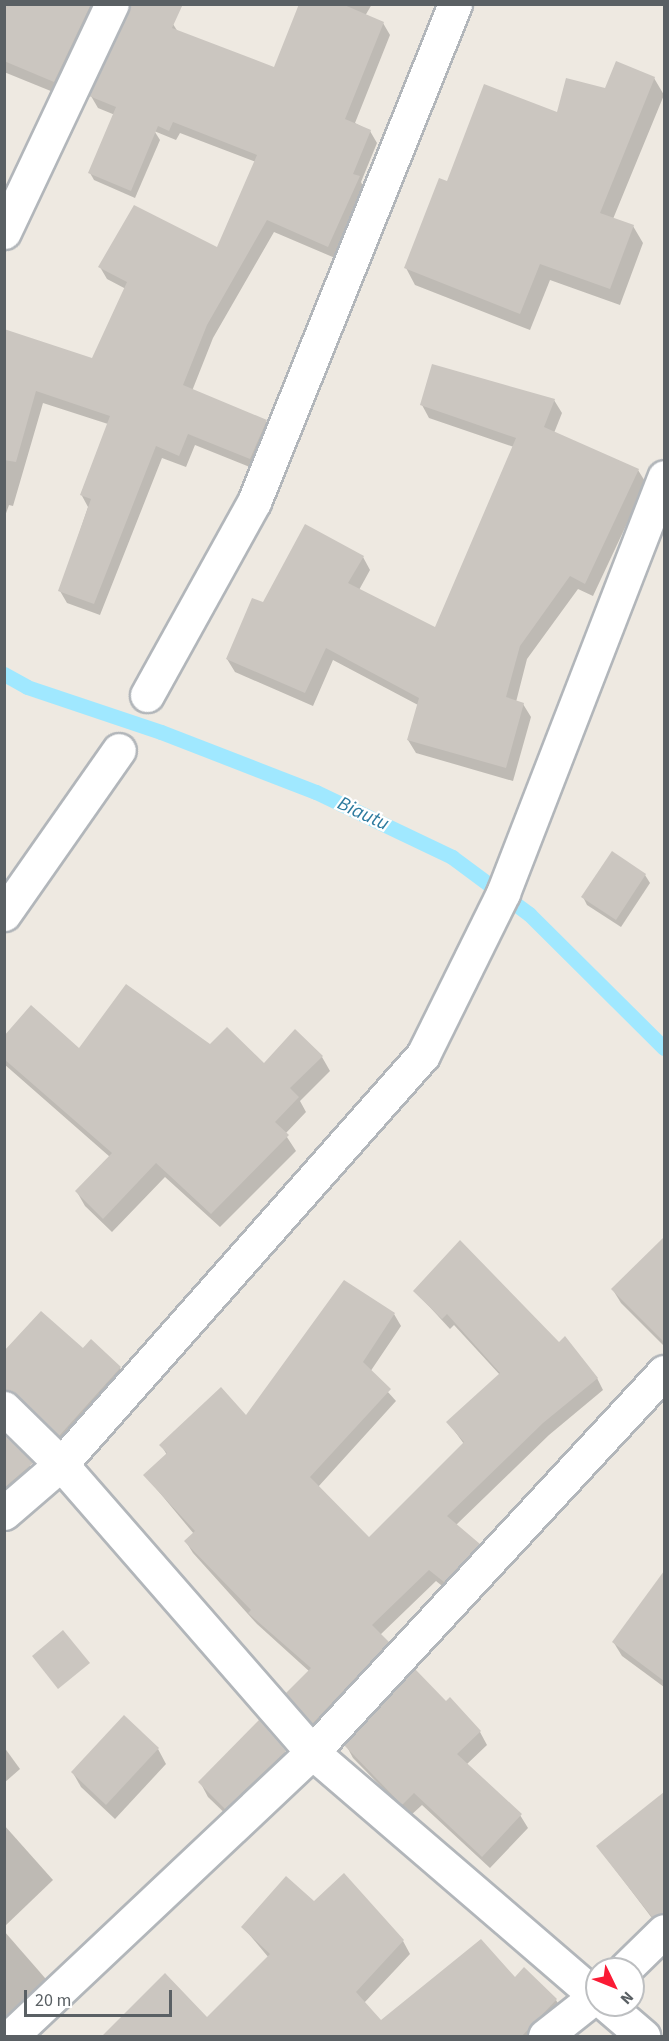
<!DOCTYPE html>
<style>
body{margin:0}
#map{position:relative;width:669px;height:2041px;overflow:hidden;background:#eee9e1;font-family:"Source Sans 3",sans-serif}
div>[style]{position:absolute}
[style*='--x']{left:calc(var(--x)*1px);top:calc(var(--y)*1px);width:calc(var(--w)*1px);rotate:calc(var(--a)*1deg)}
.shadow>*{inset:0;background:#0003}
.stream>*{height:15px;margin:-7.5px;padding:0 7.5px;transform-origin:7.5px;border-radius:7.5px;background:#a0e8ff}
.building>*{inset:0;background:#cbc6c0}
.roads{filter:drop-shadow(2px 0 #b2b6ba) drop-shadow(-2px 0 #b2b6ba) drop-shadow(0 2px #b2b6ba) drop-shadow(0 -2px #b2b6ba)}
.minor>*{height:33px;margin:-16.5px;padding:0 16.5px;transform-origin:16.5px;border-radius:16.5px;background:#fff}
span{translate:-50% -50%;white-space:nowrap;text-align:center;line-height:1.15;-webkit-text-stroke:4.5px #fff;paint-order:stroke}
.water-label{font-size:20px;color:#2e7b9f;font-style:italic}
.frame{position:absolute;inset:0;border:6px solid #5a6064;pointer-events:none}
.north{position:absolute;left:585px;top:1957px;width:60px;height:60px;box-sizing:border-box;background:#fff;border:2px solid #bdbfc1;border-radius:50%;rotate:133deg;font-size:16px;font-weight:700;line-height:24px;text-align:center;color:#5a6064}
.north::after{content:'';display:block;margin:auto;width:21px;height:27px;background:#fa1b35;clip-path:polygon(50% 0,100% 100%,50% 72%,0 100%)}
.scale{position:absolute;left:24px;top:1990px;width:148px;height:27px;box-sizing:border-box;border:3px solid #5a6064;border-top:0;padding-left:8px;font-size:18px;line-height:21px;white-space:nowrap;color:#5a6064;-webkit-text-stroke:4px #fff;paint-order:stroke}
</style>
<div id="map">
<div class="shadow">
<i style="clip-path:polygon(4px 4px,105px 4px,63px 96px,4px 72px)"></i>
<i style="clip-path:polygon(295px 4px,372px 4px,365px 16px,383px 23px,390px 35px,355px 123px,370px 131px,377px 143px,361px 182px,365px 190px,335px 258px,274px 232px,213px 338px,192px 391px,266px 421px,273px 433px,257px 470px,195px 445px,186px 467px,162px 458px,100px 615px,67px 603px,60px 591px,88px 507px,81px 494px,108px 424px,43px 403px,13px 506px,9px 505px,4px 519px,4px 351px,93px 360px,126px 289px,107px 279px,100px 267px,218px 249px,256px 162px,180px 133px,176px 140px,98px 108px,91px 96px,173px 24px,178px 32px,274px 69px,300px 7px)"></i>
<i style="clip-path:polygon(654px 78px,664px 95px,613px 219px,633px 226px,643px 243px,620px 305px,550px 280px,530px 330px,415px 285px,406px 268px,448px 183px,558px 114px,606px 90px)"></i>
<i style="clip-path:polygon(155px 132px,160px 140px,135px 198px,94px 180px,90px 173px)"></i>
<i style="clip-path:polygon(554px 400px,562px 413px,554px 433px,638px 470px,646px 483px,593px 596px,578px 589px,527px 659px,516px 702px,523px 704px,531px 717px,513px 781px,416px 753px,408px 740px,418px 705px,333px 660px,313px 706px,235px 672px,227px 659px,264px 604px,363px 557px,370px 570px,359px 590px,436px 629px,514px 447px,429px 418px,422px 405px)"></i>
<i style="clip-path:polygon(612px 853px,645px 875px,650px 883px,621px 927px,587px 905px,583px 897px)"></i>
<i style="clip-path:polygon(4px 1038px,79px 1050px,210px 1046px,264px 1065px,322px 1057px,330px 1071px,300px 1101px,306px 1112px,285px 1134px,296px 1151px,220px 1227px,165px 1177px,112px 1232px,85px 1206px,77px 1192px,110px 1157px,4px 1064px)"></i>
<i style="clip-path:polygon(664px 1239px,664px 1346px,621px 1303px,613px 1290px)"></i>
<i style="clip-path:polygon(415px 1291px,559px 1344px,597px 1378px,603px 1390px,549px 1435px,456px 1525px,478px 1545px,485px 1556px,451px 1593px,436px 1581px,380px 1635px,394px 1654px,320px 1735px,288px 1694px,310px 1672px,257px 1624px,193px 1553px,186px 1542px,194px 1534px,145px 1475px,167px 1455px,161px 1445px,246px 1417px,394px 1314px,401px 1326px,370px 1372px,396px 1401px,318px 1487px,369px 1539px,464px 1444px,448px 1422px,500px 1375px,454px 1325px,450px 1329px)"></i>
<i style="clip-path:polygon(91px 1341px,120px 1368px,127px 1380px,66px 1447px,25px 1401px)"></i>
<i style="clip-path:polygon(4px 1437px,40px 1477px,4px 1508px)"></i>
<i style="clip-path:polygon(664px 1575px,664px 1687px,622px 1656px,614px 1643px)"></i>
<i style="clip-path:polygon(446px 1703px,480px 1732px,487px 1745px,466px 1765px,520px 1815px,528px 1828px,490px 1868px,422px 1805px,410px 1816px,353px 1758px,346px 1745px)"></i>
<i style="clip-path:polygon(4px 1747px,20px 1769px,4px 1783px)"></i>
<i style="clip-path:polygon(158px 1749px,166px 1764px,115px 1819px,81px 1787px,73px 1773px)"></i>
<i style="clip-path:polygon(285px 1752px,293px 1766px,234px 1822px,208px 1797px,200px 1782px)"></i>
<i style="clip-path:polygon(659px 1798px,664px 1804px,664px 1921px,658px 1926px,598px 1847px)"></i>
<i style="clip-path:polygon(4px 1825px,53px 1880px,4px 1927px)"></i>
<i style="clip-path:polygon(314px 1903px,403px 1941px,410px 1954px,364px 2003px,381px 2022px,515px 1979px,524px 1969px,556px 2000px,564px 2013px,540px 2036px,134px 2036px,207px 2019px,269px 1958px,243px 1927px)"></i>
<i style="clip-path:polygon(4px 1931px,52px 1986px,4px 2031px)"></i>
</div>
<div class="stream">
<i style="--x:4;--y:674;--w:26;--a:29"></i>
<i style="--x:27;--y:687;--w:141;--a:18.6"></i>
<i style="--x:161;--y:732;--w:166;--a:21.2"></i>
<i style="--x:316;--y:792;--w:151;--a:25.5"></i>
<i style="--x:452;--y:857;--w:96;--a:36.5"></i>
<i style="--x:529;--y:914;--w:190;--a:44.8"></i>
</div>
<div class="building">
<i style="clip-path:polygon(4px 4px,91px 4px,54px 82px,4px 61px)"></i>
<i style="clip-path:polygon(130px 4px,183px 4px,172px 28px,274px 67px,299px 4px,342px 4px,384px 22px,345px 119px,371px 130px,353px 174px,360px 176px,328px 247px,267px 220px,207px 325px,183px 385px,267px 420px,250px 459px,188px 434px,179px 456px,156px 446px,94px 604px,58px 591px,91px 499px,80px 495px,110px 416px,36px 391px,16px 462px,4px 460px,4px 329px,92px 358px,127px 282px,98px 267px,134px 205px,217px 247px,257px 155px,173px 122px,169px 131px,158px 126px,131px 191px,88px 173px,116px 107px,89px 96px)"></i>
<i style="clip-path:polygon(616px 61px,655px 77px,600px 213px,634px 225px,610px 289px,540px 264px,520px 314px,404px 268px,439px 178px,447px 181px,484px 84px,557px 112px,566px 78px,605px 88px)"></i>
<i style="clip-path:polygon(432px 364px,555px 399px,544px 427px,639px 469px,585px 584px,570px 576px,520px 646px,506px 697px,524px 703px,506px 768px,407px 740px,419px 698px,326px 648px,305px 693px,226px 659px,252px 598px,263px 602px,305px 524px,364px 556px,348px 583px,435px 627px,516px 438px,420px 405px)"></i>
<i style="clip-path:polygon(612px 851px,646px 874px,616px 920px,581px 897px)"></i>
<i style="clip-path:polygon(126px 984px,210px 1044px,227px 1027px,264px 1063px,295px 1029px,323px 1056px,290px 1088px,299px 1097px,275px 1122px,289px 1135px,211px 1214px,156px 1163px,103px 1219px,75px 1191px,112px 1153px,4px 1059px,4px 1036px,31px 1005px,79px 1048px)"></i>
<i style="clip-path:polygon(664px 1237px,664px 1342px,611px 1289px)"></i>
<i style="clip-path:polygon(460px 1240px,559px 1342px,565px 1336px,598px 1378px,543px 1423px,447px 1516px,480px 1544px,444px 1582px,429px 1570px,372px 1625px,389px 1642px,312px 1724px,286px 1693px,311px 1668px,248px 1613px,251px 1610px,184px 1541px,195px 1531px,143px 1475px,167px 1453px,159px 1445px,221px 1387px,246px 1415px,344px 1280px,395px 1313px,363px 1362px,391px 1389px,310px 1477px,369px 1537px,464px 1442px,446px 1422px,500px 1373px,447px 1314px,442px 1319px,413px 1291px)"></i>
<i style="clip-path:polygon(41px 1311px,83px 1348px,91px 1339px,121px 1367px,59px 1436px,17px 1395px,4px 1390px,4px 1351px)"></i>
<i style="clip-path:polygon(4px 1435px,33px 1463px,4px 1488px)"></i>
<i style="clip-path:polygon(664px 1571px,664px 1681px,612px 1642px)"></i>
<i style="clip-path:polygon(63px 1630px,90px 1663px,58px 1689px,32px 1656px)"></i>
<i style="clip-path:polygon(415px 1669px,446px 1701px,450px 1697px,481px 1731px,457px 1754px,522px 1814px,482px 1857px,414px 1793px,402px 1805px,344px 1745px)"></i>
<i style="clip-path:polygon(124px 1715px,159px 1748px,106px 1805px,71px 1772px)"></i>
<i style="clip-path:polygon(259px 1720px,286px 1751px,225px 1809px,198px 1782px)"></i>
<i style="clip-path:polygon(664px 1792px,664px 1913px,652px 1917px,596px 1846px)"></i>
<i style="clip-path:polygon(344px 1873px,404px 1940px,356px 1992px,381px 2020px,481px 1939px,515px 1977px,524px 1967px,557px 1999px,521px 2037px,101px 2037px,165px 1973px,207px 2017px,270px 1954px,241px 1927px,286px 1876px,314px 1901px)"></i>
</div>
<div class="roads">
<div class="minor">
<i style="--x:4;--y:232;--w:252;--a:-64.7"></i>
<i style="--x:147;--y:695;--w:221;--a:-61"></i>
<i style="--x:254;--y:502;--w:537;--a:-68.02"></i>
<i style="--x:4;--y:914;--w:200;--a:-55"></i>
<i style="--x:4;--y:1408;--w:80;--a:44.5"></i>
<i style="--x:61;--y:1464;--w:382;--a:48.9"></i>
<i style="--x:312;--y:1752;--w:376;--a:40.7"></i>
<i style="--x:4;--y:1513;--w:75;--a:-40.7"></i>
<i style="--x:61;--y:1464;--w:546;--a:-48.49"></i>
<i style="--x:423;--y:1055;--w:181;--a:-63.7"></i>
<i style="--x:503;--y:893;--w:446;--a:-68.8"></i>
<i style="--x:625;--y:1969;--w:54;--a:-44.3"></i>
<i style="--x:607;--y:2005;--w:48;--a:40.7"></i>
<i style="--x:11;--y:2036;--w:414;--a:-43.3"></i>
<i style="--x:312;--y:1752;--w:518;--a:-47.19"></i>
<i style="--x:545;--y:2036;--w:66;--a:-38.3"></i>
</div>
</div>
<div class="water-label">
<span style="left:363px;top:814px;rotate:25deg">Biautu</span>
</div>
<div class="frame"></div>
<div class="north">N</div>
<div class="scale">20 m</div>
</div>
